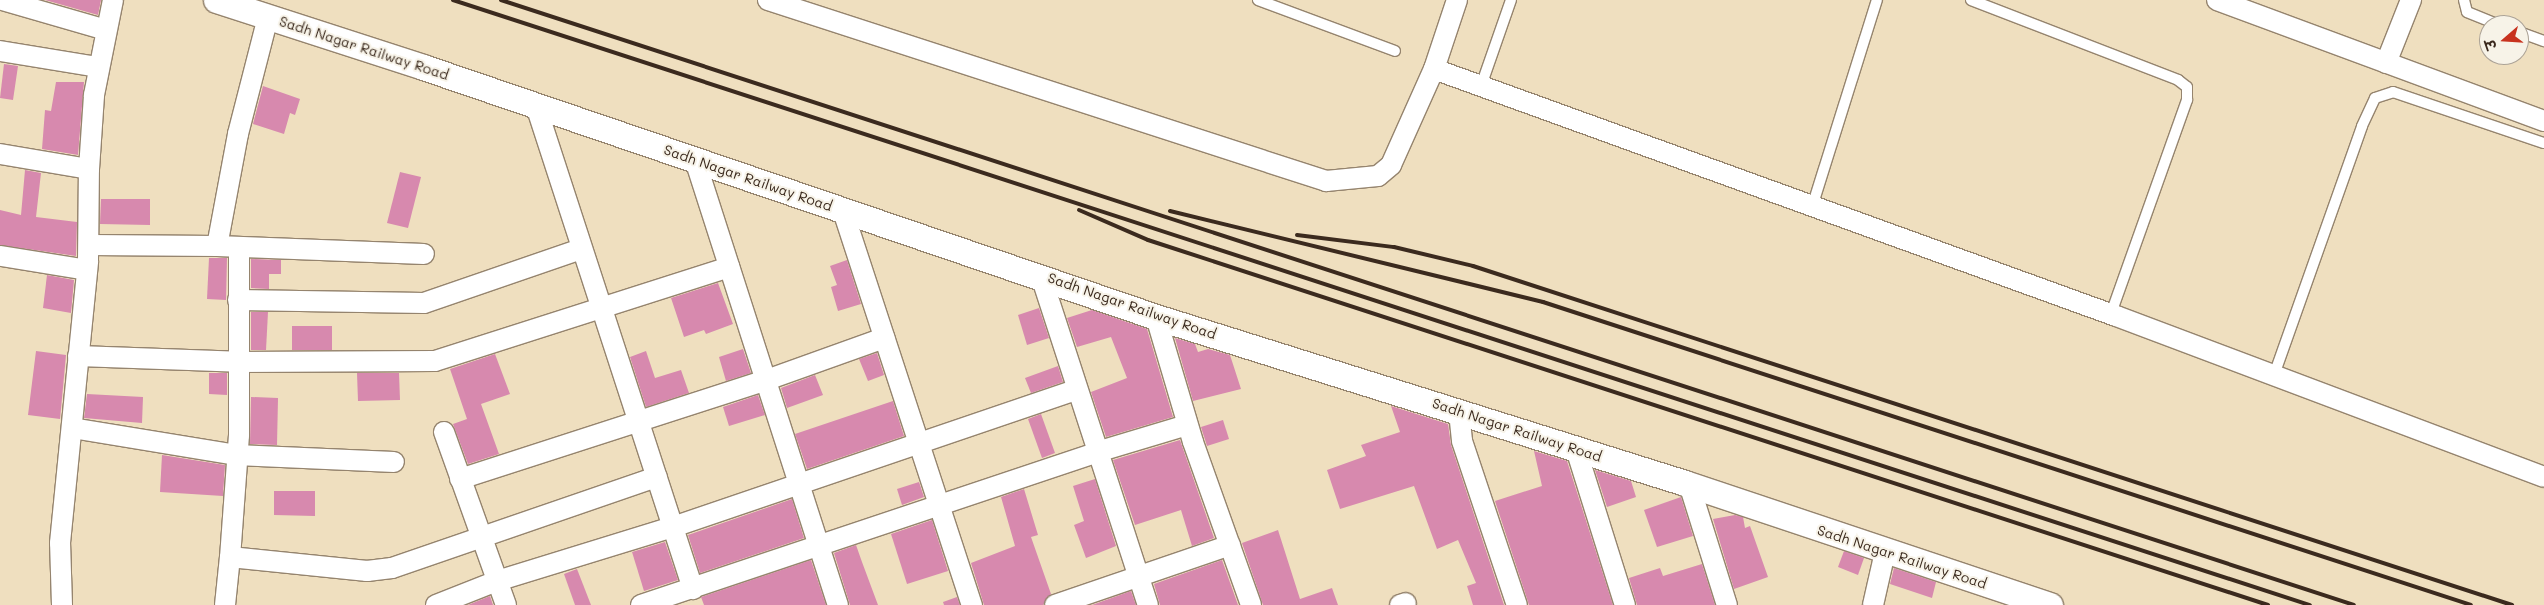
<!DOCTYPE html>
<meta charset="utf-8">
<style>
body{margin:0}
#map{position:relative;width:2544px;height:605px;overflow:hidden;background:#efdfbf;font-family:Mali,"Playpen Sans Deva",sans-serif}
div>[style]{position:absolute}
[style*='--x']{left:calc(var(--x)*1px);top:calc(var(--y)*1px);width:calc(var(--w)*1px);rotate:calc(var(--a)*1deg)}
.building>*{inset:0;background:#d789ae}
.roads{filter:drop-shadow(1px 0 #95846e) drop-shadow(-1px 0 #95846e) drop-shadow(0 1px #95846e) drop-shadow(0 -1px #95846e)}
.service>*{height:10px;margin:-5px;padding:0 5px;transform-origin:5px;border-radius:5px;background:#fff}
.minor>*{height:20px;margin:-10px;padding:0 10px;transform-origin:10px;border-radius:10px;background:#fff}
.tertiary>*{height:25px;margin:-12.5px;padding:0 12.5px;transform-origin:12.5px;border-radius:12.5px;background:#fff}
.rail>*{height:4px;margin:-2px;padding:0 2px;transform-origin:2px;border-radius:2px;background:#3b2a1e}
span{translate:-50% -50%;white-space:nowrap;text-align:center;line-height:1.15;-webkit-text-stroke:4px #f7f3e8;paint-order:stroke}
.street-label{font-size:14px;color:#3b2a1e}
.north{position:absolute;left:2479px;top:15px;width:50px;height:50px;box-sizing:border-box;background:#f7f3e8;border:1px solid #aca397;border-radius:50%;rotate:251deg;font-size:14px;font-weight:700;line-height:20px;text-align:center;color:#3b2a1e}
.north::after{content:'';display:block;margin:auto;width:18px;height:22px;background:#c8321e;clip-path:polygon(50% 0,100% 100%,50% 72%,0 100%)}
</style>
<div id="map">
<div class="building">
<i style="clip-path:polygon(45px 0,101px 0,98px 15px)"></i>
<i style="clip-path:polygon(4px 64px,18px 66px,13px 100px,0 98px)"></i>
<i style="clip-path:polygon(56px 82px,84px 82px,78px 155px,42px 149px,45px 110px,51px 111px)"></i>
<i style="clip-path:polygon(263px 86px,300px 99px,295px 115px,290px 113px,284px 134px,253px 124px)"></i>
<i style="clip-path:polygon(25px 170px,41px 173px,36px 217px,77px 222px,76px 256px,0 245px,0 210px,21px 215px)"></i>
<i style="clip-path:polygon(400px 172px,421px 177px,408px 228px,387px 223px)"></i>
<i style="clip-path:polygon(101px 199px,150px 199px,150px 225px,100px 224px)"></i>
<i style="clip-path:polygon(209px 258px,227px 258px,226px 300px,207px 299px)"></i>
<i style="clip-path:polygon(251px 259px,281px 260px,281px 274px,269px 274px,269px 289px,251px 288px)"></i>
<i style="clip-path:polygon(847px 260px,861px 304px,838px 311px,831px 287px,837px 285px,830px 266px)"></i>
<i style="clip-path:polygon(47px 275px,74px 280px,71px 313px,43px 308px)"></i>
<i style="clip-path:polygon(718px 283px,733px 324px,706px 334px,704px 330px,684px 337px,671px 298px)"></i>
<i style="clip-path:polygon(1039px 308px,1049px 338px,1027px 345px,1018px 315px)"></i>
<i style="clip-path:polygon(1092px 310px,1147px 329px,1173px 417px,1106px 437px,1091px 392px,1127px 378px,1111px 337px,1077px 347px,1067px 318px)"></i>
<i style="clip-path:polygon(251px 312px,268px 312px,266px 350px,251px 350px)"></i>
<i style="clip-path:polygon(292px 326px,332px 326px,332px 350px,292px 350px)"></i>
<i style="clip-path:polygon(1175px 338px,1195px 344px,1198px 352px,1208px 349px,1230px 355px,1241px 389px,1193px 401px)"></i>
<i style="clip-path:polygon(743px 349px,751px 373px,726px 381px,719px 357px)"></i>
<i style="clip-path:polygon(36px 351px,66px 355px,60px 419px,28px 415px)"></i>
<i style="clip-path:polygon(646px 351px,655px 378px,681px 370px,689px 393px,646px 407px,630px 357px)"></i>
<i style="clip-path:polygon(877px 353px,884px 375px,868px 381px,859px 359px)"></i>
<i style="clip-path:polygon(495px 354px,510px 394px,481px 404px,499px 454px,468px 464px,453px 424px,467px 419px,450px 369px)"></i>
<i style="clip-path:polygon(1058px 366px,1063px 382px,1031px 393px,1025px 378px)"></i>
<i style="clip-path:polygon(209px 373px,227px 373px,227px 395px,209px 394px)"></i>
<i style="clip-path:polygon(357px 373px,399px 373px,400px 400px,358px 401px)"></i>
<i style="clip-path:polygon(815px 375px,823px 395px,787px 408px,781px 388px)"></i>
<i style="clip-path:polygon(87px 394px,143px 397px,142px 423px,84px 418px)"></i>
<i style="clip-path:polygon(758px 395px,765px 415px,729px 426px,723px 407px)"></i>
<i style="clip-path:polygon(251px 397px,278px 398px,277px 445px,250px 444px)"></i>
<i style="clip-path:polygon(893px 401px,904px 436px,807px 469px,795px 434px)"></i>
<i style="clip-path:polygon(1391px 406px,1448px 424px,1451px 445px,1504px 605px,1473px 605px,1467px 586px,1476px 583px,1458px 540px,1437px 549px,1414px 486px,1340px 509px,1327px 470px,1366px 456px,1361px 445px,1400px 432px)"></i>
<i style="clip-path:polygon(1041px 414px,1055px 453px,1042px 458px,1028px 419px)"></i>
<i style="clip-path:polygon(1223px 420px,1229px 439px,1207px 446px,1201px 427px)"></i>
<i style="clip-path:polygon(1180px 440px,1214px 538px,1192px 546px,1181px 510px,1135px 525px,1113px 460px)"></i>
<i style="clip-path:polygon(1534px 451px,1567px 461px,1613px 605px,1529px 605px,1495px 501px,1542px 486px)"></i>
<i style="clip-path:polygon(162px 455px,225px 465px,223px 496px,160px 492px)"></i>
<i style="clip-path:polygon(1595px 470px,1631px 481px,1636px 497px,1607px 507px)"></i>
<i style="clip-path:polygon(1095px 479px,1116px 546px,1086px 558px,1074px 525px,1084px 521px,1073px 486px)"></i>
<i style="clip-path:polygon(919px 482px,924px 497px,902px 505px,897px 489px)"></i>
<i style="clip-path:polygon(1024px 489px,1038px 535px,1031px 537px,1051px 594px,1043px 605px,984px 605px,971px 563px,1015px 546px,1001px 497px)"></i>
<i style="clip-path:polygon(274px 491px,315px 491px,315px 516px,274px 515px)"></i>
<i style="clip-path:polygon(1681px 497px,1693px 536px,1657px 547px,1644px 510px)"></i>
<i style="clip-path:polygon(792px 499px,804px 538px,700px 573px,688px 535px)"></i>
<i style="clip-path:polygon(1735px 515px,1743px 517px,1745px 528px,1750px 526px,1768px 577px,1734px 589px,1713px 519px)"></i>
<i style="clip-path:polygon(932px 520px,948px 571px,907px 584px,891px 534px)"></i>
<i style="clip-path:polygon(1278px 530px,1300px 599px,1332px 588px,1338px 605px,1263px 605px,1242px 543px)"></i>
<i style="clip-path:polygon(665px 542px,678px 580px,644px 591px,632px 552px)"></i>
<i style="clip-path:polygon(856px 545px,862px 562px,878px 605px,850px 605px,834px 553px)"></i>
<i style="clip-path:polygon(1844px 551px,1864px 558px,1858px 575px,1838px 567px)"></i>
<i style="clip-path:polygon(811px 560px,826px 605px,704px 605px,701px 597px)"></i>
<i style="clip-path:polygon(1222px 560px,1238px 605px,1160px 605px,1154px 584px)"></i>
<i style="clip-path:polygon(1702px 564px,1715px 605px,1637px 605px,1629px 578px,1660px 568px,1663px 576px)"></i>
<i style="clip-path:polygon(1894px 568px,1936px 582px,1932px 598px,1890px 584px)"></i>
<i style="clip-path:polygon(577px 569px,591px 605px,575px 605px,564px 574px)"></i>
<i style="clip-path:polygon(1131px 591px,1136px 605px,1092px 605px)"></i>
<i style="clip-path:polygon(490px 596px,493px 605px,468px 605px)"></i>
<i style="clip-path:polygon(957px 597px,960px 605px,944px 605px,943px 602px)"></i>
</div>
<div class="roads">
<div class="service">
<i style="--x:1258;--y:0;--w:146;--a:20.4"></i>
<i style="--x:1971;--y:0;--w:222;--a:21.1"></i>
<i style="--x:2178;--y:80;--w:11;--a:38"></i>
<i style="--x:2187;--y:87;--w:13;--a:90"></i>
<i style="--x:2187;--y:100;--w:227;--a:109.6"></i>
<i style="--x:2464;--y:0;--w:12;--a:76"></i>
<i style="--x:2467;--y:12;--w:35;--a:22"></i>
<i style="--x:2519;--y:32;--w:27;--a:20"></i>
<i style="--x:1481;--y:86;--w:91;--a:-70.8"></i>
<i style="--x:1812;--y:207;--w:217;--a:-72.6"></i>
<i style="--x:2274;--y:375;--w:264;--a:-70.5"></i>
<i style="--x:2362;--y:126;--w:31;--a:-65"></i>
<i style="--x:2375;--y:98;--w:19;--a:-18"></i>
<i style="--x:2393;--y:92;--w:159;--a:18.7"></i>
</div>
<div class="minor">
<i style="--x:2;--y:0;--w:108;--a:16.1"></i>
<i style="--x:768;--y:0;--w:587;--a:17.97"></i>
<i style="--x:1326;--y:181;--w:52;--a:-5.5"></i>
<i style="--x:1378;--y:176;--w:17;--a:-40"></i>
<i style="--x:1391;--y:165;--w:105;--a:-65.9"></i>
<i style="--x:1434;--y:69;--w:73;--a:-71.6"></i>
<i style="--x:2217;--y:0;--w:349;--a:20.3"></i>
<i style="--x:268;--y:17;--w:121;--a:104.4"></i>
<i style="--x:238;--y:134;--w:114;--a:100.6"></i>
<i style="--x:217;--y:246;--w:207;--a:2.2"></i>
<i style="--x:0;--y:51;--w:99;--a:9.3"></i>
<i style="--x:2386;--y:63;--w:68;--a:-68.4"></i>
<i style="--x:1434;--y:69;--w:725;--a:19.91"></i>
<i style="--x:2116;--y:316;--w:457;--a:20.6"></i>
<i style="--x:536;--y:106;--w:508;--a:71.99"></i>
<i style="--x:0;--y:154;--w:90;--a:9.6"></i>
<i style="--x:695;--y:160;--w:467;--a:72.2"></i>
<i style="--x:843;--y:211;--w:415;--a:71.9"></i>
<i style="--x:89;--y:245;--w:128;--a:0.4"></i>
<i style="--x:239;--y:249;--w:186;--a:90"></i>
<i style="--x:239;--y:435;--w:122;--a:94.2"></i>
<i style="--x:230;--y:557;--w:138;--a:5.8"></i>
<i style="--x:367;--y:571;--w:25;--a:-7"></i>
<i style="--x:392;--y:568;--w:280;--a:-19"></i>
<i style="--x:1;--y:256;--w:87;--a:9.2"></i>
<i style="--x:1041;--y:276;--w:346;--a:72"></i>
<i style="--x:238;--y:300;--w:186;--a:0.9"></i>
<i style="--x:424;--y:303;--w:166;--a:-19"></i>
<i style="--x:1156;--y:317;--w:130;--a:73.5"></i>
<i style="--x:1193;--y:442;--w:173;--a:70.4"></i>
<i style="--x:78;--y:356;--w:160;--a:2.1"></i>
<i style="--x:238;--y:362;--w:197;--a:-0.3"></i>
<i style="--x:435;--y:361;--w:309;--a:-17.7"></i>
<i style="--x:1459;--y:412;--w:29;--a:84"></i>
<i style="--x:1462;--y:441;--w:173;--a:71.5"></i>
<i style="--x:72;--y:428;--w:166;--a:9.3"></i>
<i style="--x:236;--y:455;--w:158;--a:2.5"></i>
<i style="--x:444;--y:432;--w:184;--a:70.3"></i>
<i style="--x:1576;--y:449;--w:164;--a:72.6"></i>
<i style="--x:460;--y:479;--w:316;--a:-17.9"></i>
<i style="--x:761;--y:382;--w:131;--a:-19.7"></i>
<i style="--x:1689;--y:484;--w:127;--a:72.6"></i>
<i style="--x:62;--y:605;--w:62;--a:-91.8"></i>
<i style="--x:60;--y:543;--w:284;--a:-84.3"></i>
<i style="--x:88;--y:260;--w:91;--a:-89.4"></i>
<i style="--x:89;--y:169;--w:74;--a:-86.1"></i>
<i style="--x:94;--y:95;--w:97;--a:-78.7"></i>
<i style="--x:225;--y:605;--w:48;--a:-84.1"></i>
<i style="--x:436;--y:605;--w:66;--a:-21.5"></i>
<i style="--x:497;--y:581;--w:184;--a:-17.1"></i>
<i style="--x:673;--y:527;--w:426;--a:-18.8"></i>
<i style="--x:641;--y:605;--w:481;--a:-18.5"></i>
<i style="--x:1097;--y:452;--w:94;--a:-16.7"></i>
<i style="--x:1055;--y:605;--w:185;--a:-18.9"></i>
<i style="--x:1400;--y:605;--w:6;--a:-18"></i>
<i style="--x:1873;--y:605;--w:54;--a:-77.2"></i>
</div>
<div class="tertiary">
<i style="--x:216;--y:0;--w:218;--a:17.9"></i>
<i style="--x:423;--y:67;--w:774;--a:18.83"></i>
<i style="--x:1156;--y:317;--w:554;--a:17.42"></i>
<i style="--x:1685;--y:483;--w:385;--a:18.5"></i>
</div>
</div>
<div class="rail">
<i style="--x:453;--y:0;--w:1953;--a:18.05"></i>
<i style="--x:501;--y:0;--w:1949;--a:18.08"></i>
<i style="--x:1079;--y:210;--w:75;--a:23.5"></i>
<i style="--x:1148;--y:240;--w:1178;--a:18.05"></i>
<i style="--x:1170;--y:211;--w:384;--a:13.7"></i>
<i style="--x:1543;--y:302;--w:976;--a:18.08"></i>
<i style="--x:1297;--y:235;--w:98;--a:7.1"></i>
<i style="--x:1394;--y:247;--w:81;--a:13.5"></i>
<i style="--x:1473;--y:266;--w:1093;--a:18.07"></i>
</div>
<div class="street-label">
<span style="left:364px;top:48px;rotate:18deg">Sadh Nagar Railway Road</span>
<span style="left:748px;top:178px;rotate:19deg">Sadh Nagar Railway Road</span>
<span style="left:1132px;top:306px;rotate:19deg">Sadh Nagar Railway Road</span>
<span style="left:1517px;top:430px;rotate:18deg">Sadh Nagar Railway Road</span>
<span style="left:1902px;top:557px;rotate:18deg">Sadh Nagar Railway Road</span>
</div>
<div class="north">उ</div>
</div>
